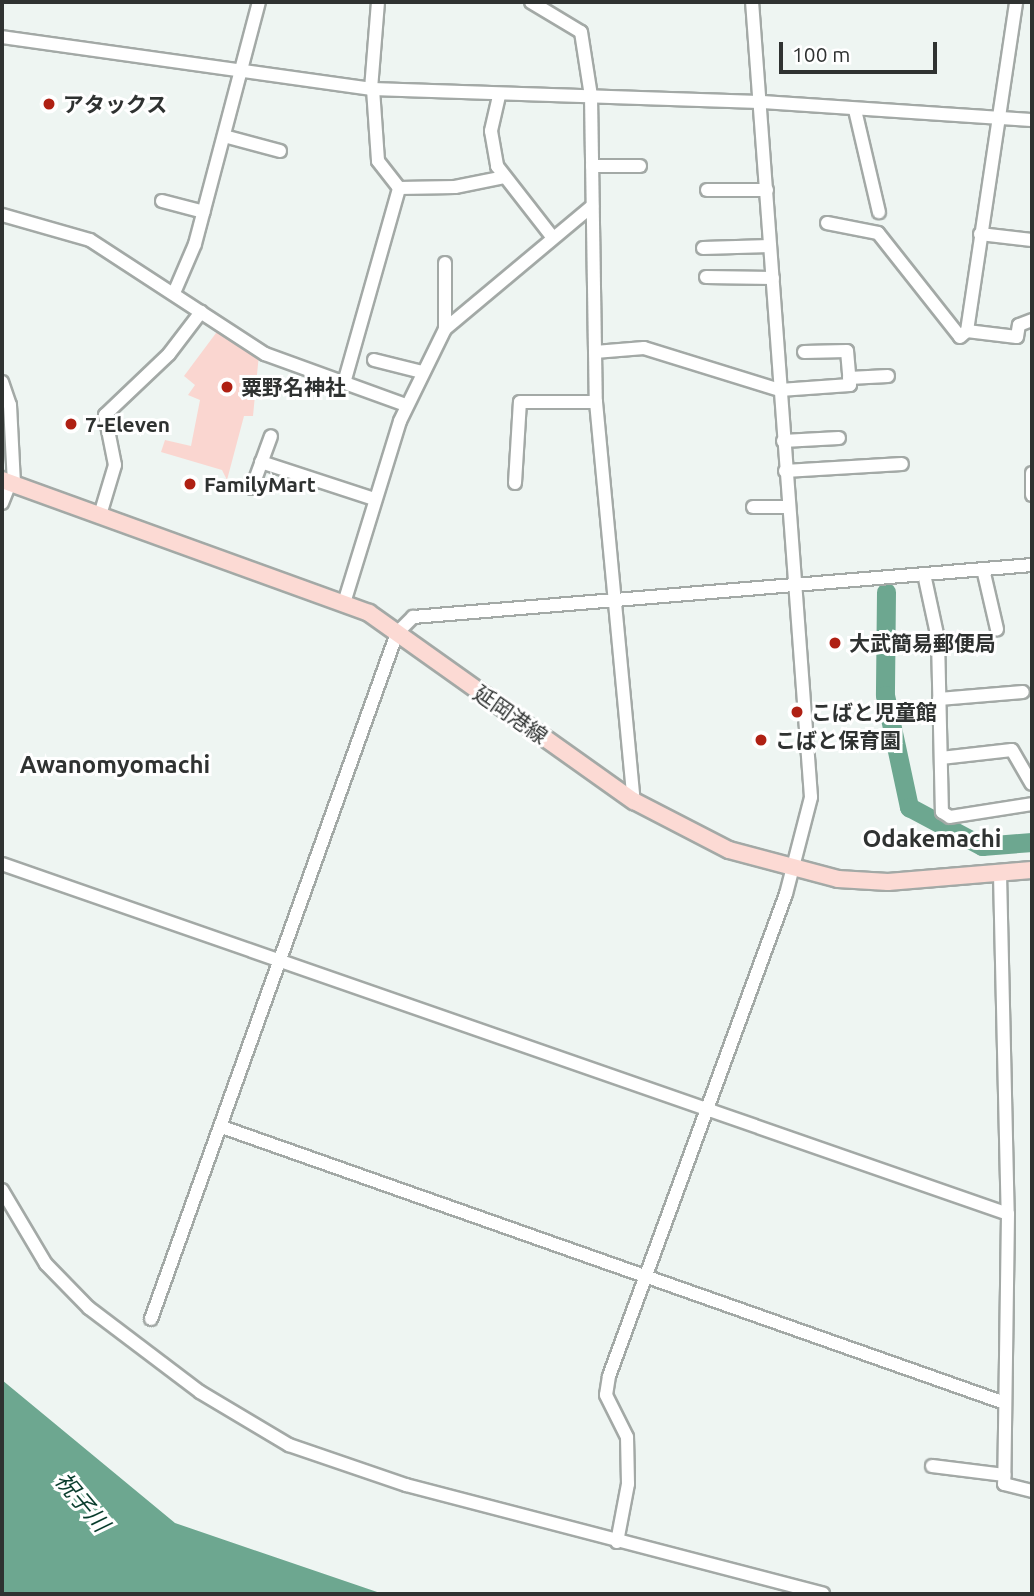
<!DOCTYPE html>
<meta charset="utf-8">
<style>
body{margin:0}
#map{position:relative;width:1034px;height:1596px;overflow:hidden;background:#eef5f2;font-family:Ubuntu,"Noto Sans JP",sans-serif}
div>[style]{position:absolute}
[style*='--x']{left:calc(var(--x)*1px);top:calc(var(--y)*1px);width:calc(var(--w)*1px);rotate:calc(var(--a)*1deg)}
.green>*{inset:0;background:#fad6d0}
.water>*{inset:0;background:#6da790}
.river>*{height:19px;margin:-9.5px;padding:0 9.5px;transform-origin:9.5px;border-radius:9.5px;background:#6da790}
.roads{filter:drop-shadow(2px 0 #a3a9a6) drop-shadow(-2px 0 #a3a9a6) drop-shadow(0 2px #a3a9a6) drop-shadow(0 -2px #a3a9a6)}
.minor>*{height:12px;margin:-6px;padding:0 6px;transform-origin:6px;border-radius:6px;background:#fff}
.major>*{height:16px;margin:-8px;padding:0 8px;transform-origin:8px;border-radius:8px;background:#fcdad4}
.dots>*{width:19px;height:19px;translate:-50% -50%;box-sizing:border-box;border:4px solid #fff;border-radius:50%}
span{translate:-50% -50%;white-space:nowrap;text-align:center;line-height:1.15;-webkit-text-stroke:6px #fff;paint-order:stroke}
.poi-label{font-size:21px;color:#2f3231;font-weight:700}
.left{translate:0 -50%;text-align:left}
.street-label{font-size:21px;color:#2f3231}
.water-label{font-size:23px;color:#083c2c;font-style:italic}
.quarter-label{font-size:24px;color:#2f3231;font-weight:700}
.frame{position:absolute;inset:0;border:4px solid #2f3231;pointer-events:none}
.scale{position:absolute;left:779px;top:42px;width:158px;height:32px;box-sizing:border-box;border:4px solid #2f3231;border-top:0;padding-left:9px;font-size:21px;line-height:24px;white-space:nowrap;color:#2f3231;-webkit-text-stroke:5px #fff;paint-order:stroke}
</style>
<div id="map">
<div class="green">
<i style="clip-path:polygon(219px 329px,259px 354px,253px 416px,244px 416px,227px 480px,222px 470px,161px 452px,165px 440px,191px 446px,200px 400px,188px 395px,195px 385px,184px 376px)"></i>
</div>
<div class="water">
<i style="clip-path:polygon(2px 1380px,175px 1523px,383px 1594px,2px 1594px)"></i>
</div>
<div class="river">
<i style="--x:886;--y:592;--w:103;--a:90.6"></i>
<i style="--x:885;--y:695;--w:115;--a:77.9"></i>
<i style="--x:909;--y:807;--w:83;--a:28.1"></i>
<i style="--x:982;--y:846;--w:50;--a:-4.6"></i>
</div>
<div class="roads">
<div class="minor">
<i style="--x:531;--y:2;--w:58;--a:31"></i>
<i style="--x:581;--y:32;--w:65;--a:81.1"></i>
<i style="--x:591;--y:96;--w:306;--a:89.1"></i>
<i style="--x:596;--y:402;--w:401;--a:84.6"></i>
<i style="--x:2;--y:37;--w:373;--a:8"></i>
<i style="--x:371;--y:89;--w:390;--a:1.9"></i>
<i style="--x:761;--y:102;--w:272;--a:3.8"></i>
<i style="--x:371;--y:89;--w:87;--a:-85.4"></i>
<i style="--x:373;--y:89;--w:72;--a:86"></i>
<i style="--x:378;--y:161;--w:34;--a:52"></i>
<i style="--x:399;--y:188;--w:56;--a:-1"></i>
<i style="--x:455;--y:187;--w:50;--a:-11.5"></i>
<i style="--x:499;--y:96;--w:36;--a:103"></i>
<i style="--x:491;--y:131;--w:36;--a:80"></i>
<i style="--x:497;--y:166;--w:91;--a:52.1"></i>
<i style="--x:855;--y:110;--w:105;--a:76.8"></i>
<i style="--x:224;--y:136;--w:58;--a:15"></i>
<i style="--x:592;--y:166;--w:48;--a:0"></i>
<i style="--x:707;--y:190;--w:60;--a:0"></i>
<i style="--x:162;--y:201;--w:43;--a:14.7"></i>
<i style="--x:2;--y:215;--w:91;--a:15.9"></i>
<i style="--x:90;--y:240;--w:209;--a:33.1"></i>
<i style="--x:265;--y:354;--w:150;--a:19.9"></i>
<i style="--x:827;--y:223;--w:52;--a:11.1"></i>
<i style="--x:878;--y:233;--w:132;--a:51.7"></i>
<i style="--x:960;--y:337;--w:9;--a:-41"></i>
<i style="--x:967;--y:331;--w:50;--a:6.8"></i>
<i style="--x:1017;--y:337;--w:12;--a:-81"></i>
<i style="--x:1019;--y:325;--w:14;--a:-21"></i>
<i style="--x:980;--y:234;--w:52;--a:6.6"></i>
<i style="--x:703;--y:248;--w:67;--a:-1.7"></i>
<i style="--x:706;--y:277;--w:67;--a:0.9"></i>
<i style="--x:174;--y:293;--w:53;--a:-66.8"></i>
<i style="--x:195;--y:244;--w:250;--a:-75.2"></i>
<i style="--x:445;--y:329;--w:66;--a:-90"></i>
<i style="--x:967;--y:331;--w:333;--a:-81.5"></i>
<i style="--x:595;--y:352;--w:49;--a:-4.7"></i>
<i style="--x:644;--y:348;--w:142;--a:17.2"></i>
<i style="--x:780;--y:390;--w:70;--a:-4.1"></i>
<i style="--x:850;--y:385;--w:34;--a:-95"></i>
<i style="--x:847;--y:351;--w:43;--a:178.7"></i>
<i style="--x:374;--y:360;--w:49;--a:14"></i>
<i style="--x:849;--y:378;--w:39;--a:-3"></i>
<i style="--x:2;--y:382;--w:24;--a:71"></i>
<i style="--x:10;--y:405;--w:79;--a:87.1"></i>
<i style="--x:344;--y:383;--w:203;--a:-74.2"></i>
<i style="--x:783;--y:441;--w:56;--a:-3.1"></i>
<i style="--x:261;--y:462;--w:119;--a:18.1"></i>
<i style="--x:785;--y:471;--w:117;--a:-3.4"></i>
<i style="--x:1032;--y:473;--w:22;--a:90"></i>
<i style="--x:515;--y:483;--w:81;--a:-86.5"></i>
<i style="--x:520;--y:402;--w:76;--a:0"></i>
<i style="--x:252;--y:488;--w:55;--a:-69.9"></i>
<i style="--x:2;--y:503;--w:22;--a:-68"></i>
<i style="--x:753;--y:507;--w:35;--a:0"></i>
<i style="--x:100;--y:515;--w:52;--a:-73.3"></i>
<i style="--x:115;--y:465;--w:51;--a:-101.3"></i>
<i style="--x:105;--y:415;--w:88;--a:-43.6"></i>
<i style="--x:169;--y:354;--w:53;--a:-52.7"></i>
<i style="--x:983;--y:569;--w:62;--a:76.9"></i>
<i style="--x:924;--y:574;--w:66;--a:77.8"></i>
<i style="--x:938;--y:639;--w:173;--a:88.7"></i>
<i style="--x:942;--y:812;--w:9;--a:32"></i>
<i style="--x:950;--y:817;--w:83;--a:-9"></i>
<i style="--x:344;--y:603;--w:190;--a:-72.9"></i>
<i style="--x:400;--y:421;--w:102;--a:-63.9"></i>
<i style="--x:445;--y:329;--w:192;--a:-39.9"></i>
<i style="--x:939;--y:699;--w:84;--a:-4.8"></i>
<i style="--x:941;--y:758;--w:71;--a:-6.4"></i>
<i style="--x:1012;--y:750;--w:39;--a:60"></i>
<i style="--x:2;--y:864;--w:1065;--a:19.18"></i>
<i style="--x:1000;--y:874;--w:340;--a:88.7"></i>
<i style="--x:1008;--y:1214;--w:270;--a:90.8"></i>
<i style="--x:1004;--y:1484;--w:29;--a:14"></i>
<i style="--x:222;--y:1127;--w:830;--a:19.42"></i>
<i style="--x:2;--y:1190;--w:86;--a:59.3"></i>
<i style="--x:46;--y:1264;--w:62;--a:45.7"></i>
<i style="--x:89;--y:1308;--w:139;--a:37.1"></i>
<i style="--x:200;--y:1392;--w:104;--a:30.8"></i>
<i style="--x:289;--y:1445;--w:124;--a:18.9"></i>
<i style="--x:406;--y:1485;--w:431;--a:14.6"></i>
<i style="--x:151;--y:1319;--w:729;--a:-70.27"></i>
<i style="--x:397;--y:633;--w:23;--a:-45"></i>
<i style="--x:413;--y:617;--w:621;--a:-4.8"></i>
<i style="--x:932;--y:1466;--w:73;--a:7.1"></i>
<i style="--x:617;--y:1542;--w:59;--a:-79.3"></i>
<i style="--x:628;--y:1484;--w:47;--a:-91.2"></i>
<i style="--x:627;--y:1437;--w:47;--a:-116.6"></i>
<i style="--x:606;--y:1395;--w:19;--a:-81"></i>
<i style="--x:609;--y:1376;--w:513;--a:-69.84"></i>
<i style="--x:786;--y:894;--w:100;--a:-75.5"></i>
<i style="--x:811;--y:797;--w:797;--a:-94.24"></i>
</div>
<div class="major">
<i style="--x:2;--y:480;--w:390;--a:19.9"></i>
<i style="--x:369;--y:613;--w:325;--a:35.4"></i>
<i style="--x:634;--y:801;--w:107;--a:27.3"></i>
<i style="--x:729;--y:850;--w:113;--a:14.9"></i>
<i style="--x:838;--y:879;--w:50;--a:3.4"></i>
<i style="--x:888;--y:882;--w:144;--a:-4.8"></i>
</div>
</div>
<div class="dots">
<i style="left:49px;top:104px;background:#af2013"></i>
<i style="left:227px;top:387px;background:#af2013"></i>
<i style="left:71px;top:424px;background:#af2013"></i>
<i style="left:190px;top:484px;background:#af2013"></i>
<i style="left:835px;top:643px;background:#af2013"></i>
<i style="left:797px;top:712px;background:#af2013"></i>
<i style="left:761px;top:740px;background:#af2013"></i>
</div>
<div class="poi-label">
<span class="left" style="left:63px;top:104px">アタックス</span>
<span class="left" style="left:241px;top:387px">粟野名神社</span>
<span class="left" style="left:85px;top:424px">7-Eleven</span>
<span class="left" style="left:204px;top:484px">FamilyMart</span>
<span class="left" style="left:849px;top:643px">大武簡易郵便局</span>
<span class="left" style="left:811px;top:712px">こばと児童館</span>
<span class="left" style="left:775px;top:740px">こばと保育園</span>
</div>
<div class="street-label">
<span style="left:511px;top:714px;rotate:35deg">延岡港線</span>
</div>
<div class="water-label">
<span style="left:82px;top:1502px;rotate:50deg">祝子川</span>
</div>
<div class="quarter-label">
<span style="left:115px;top:765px">Awanomyomachi</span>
<span style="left:932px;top:839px">Odakemachi</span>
</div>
<div class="frame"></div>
<div class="scale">100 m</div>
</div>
